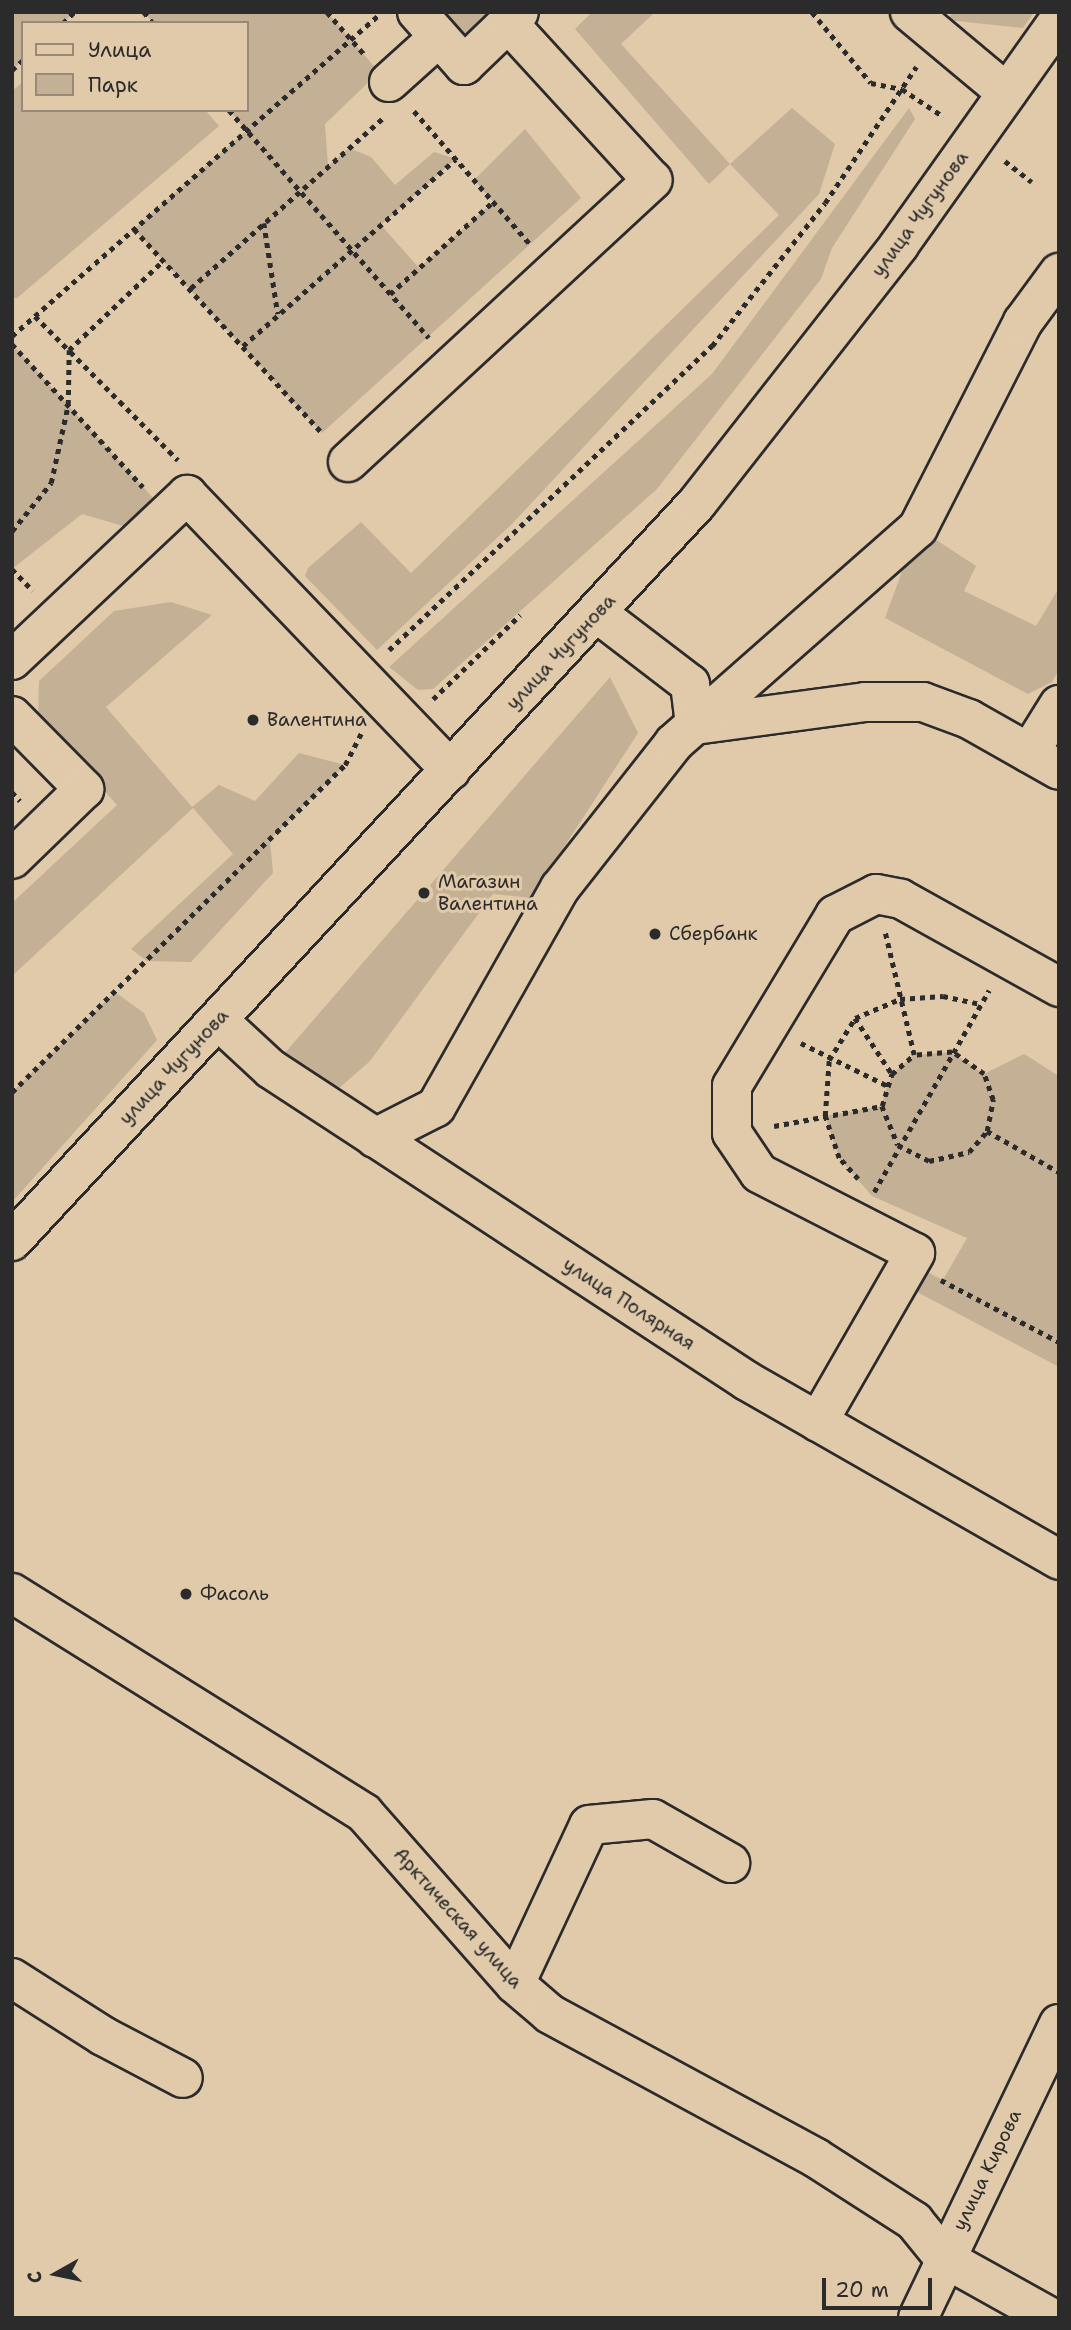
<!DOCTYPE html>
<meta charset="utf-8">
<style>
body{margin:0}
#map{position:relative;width:1071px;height:2330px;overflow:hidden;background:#e1caaa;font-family:"Shantell Sans",sans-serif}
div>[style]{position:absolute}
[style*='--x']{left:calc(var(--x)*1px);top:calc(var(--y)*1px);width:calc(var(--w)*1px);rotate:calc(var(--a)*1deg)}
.green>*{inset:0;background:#c3b095}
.path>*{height:4.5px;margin-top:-2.25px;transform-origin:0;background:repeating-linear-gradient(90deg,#2b2b2b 0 5px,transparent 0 10px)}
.roads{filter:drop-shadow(2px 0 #2b2b2b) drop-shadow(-2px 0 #2b2b2b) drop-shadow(0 2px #2b2b2b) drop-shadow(0 -2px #2b2b2b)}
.minor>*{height:38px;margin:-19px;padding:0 19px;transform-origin:19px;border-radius:19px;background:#e1caaa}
.major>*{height:38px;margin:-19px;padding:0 19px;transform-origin:19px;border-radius:19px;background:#e1caaa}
.dots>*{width:19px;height:19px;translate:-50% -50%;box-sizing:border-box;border:4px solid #e1caaa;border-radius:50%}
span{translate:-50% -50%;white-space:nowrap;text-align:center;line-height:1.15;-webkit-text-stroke:6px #e1caaa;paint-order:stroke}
.street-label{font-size:19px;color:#2b2b2b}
.poi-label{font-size:19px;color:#2b2b2b}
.left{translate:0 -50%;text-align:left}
.frame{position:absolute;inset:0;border:14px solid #2b2b2b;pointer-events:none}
.legend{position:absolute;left:21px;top:21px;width:228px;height:91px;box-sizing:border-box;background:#e1caaa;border:2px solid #988a77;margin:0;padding:9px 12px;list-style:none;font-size:21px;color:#2b2b2b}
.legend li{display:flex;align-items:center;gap:14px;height:35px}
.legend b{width:35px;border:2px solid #988a77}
.north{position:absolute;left:21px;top:2239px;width:70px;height:70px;-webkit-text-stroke:5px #e1caaa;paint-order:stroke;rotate:261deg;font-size:19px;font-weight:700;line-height:28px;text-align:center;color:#2b2b2b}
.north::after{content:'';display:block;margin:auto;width:24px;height:32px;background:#2b2b2b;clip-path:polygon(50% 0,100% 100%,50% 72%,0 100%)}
.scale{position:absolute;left:822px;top:2278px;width:110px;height:32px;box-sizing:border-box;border:4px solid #2b2b2b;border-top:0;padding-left:9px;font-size:21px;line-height:24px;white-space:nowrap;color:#2b2b2b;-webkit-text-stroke:5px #e1caaa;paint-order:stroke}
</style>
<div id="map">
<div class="green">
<i style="clip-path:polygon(12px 12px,74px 12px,63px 23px,23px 23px,23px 60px,12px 70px)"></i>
<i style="clip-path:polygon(144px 12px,327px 12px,379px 72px,325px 124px,328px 166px,349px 148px,371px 157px,395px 185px,434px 152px,456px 159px,381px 225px,419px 268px,493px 202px,474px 180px,525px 129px,581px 198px,322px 433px,134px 229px,246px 131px,229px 110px,247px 110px,247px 23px,153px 23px)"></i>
<i style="clip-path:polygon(436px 12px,506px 12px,475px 54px)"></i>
<i style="clip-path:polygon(592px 12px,655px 12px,621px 44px,730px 164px,792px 108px,835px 144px,819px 194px,512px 524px,377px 650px,305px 576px,308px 568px,361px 522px,411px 573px,779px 215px,730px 164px,709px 184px,575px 29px)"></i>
<i style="clip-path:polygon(953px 12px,1034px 12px,1023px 28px,947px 20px)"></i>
<i style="clip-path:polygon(23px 82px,23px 110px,205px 110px,219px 126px,16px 299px,12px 295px,12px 91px)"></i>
<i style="clip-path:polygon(909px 108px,915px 119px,832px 248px,821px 279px,657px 489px,433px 689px,418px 690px,389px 667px,712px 374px)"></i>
<i style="clip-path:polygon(12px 344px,167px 513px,147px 533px,82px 514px,12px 569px)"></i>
<i style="clip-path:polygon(918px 528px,976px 566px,964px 591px,1036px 626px,1059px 588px,1059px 670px,1052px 682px,1028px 694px,885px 618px)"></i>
<i style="clip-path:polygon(171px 602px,212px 615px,106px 707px,192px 807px,219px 785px,255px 801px,299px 753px,345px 765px,270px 840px,273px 873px,191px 962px,147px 961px,131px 949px,233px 854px,193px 808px,12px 976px,12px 903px,117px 805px,38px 716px,39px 681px,114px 611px)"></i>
<i style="clip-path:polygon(610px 677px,638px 733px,531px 898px,493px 894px,370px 1061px,322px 1103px,271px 1069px)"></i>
<i style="clip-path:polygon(115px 992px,144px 1013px,157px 1040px,12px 1202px,12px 1092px)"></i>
<i style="clip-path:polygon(952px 1052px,984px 1074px,1024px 1054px,1059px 1076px,1059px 1367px,898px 1282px,909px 1263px,943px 1280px,967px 1238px,872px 1196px,839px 1158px,825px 1116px,881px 1106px,892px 1074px,914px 1055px)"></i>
</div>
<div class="path">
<i style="--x:144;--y:12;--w:14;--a:51"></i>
<i style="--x:327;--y:12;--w:56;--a:48.6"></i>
<i style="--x:812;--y:12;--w:92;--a:50.3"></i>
<i style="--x:871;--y:83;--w:32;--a:11"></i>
<i style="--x:902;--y:89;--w:50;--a:33.7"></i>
<i style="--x:63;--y:23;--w:16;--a:-45"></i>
<i style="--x:12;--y:70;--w:15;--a:-42"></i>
<i style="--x:229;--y:110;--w:303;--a:48.7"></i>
<i style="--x:414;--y:111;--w:176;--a:48.9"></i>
<i style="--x:1005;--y:161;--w:34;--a:38"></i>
<i style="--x:264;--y:223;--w:92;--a:81.3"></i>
<i style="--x:134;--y:229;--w:279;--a:47.3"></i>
<i style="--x:191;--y:288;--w:255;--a:-41.5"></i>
<i style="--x:390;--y:294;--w:138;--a:-41.8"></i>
<i style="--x:35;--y:316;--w:203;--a:45.2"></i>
<i style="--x:12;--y:336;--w:489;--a:-41.2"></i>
<i style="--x:12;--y:344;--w:194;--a:47.5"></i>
<i style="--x:243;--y:346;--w:283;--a:-41.3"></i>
<i style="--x:12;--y:531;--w:62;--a:-50.9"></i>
<i style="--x:51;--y:483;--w:80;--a:-77.7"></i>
<i style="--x:68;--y:405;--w:55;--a:-89"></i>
<i style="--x:69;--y:350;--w:131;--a:-43.5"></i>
<i style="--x:12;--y:569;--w:30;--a:46"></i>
<i style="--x:389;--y:650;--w:444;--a:-43.3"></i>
<i style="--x:712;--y:346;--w:182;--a:-51.7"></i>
<i style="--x:825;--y:203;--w:164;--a:-56.2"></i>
<i style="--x:433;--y:699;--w:121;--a:-44"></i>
<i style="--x:12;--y:792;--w:12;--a:48"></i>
<i style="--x:855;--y:1018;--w:67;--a:56.5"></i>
<i style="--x:801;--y:1043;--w:97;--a:26.3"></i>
<i style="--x:12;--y:1092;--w:467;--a:-44.5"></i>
<i style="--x:345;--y:765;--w:39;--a:-63"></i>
<i style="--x:882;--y:1106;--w:34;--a:-73"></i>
<i style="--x:892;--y:1074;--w:29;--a:-41"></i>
<i style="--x:774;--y:1126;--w:110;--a:-10.5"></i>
<i style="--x:882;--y:1106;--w:42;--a:67.7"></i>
<i style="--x:898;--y:1145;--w:35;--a:27"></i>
<i style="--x:929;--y:1161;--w:41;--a:-12.7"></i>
<i style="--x:969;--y:1152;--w:28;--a:-49"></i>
<i style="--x:987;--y:1131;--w:32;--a:-79"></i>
<i style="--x:993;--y:1100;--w:28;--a:-109"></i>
<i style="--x:984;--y:1074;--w:39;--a:-145"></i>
<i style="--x:952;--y:1052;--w:38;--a:175"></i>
<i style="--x:914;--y:1055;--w:126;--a:-103.3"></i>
<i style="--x:987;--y:1131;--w:83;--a:29.7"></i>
<i style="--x:858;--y:1179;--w:28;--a:-132"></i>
<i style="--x:839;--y:1158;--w:44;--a:-108.4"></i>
<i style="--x:825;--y:1116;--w:56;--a:-85.9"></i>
<i style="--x:829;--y:1060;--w:49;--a:-58.2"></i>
<i style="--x:855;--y:1018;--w:49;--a:-22.9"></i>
<i style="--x:900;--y:999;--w:43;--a:-4"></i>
<i style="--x:943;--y:996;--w:39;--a:12"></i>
<i style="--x:874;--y:1192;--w:232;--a:-60.3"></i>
<i style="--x:941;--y:1280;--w:133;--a:27.7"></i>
</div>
<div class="roads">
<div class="minor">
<i style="--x:417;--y:12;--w:71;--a:48.4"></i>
<i style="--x:464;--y:65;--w:76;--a:-43.9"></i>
<i style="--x:910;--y:12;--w:126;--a:39.9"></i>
<i style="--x:389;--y:82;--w:67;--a:-42"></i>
<i style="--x:348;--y:462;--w:415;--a:-42.8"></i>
<i style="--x:652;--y:180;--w:213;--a:-132.5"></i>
<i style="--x:597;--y:613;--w:117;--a:37.4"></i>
<i style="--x:690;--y:684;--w:41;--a:83"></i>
<i style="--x:12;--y:660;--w:241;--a:-43.3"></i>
<i style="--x:187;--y:495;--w:381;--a:46.2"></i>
<i style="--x:12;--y:716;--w:103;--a:45.4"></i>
<i style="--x:84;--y:789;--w:100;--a:135.8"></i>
<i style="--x:695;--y:725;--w:172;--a:-7.7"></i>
<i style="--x:865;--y:702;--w:58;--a:0"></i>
<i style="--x:923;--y:702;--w:49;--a:20.3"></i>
<i style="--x:969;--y:719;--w:103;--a:29.5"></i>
<i style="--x:1029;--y:753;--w:57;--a:-58"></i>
<i style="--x:218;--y:1020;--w:72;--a:42.8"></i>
<i style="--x:271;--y:1069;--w:569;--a:33.24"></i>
<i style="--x:747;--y:1381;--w:360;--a:29.8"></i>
<i style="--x:375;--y:1138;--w:68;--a:-26.9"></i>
<i style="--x:436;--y:1107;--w:252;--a:-60.5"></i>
<i style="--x:560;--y:888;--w:184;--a:-51.8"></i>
<i style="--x:674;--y:743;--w:325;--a:-41.4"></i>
<i style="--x:918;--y:528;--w:231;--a:-63"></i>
<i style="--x:1023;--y:322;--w:61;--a:-53.7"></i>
<i style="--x:818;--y:1422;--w:195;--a:-60.1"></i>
<i style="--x:915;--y:1253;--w:175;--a:-152.9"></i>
<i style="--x:759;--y:1173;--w:48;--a:-124"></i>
<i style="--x:732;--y:1133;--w:47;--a:-90"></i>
<i style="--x:732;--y:1086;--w:200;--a:-58.9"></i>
<i style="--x:835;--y:915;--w:46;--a:-27.1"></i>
<i style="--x:876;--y:894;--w:25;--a:11"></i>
<i style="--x:901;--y:899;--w:181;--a:29.1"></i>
<i style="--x:12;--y:1593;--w:415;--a:32"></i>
<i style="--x:364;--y:1813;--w:228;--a:48.6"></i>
<i style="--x:515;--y:1984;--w:46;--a:40.6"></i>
<i style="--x:550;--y:2014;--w:302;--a:28.4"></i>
<i style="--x:816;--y:2158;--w:117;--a:32.7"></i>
<i style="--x:914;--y:2221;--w:48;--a:51"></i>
<i style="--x:944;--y:2258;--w:124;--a:29.1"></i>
<i style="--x:12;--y:1978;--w:108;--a:32.5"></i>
<i style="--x:103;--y:2036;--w:90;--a:27.7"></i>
<i style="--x:515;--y:1984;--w:175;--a:-65"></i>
<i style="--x:589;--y:1825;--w:64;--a:-5.4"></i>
<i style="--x:653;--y:1819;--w:89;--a:29.7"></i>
<i style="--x:918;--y:2318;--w:326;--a:-64.4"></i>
</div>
<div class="major">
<i style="--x:12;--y:1241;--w:1007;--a:-47.13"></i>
<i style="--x:697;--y:503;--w:328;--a:-51.9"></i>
<i style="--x:899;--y:245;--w:276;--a:-54.6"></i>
</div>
</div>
<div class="dots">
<i style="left:253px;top:720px;background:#2b2b2b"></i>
<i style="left:424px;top:893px;background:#2b2b2b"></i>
<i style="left:655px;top:934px;background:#2b2b2b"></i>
<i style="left:186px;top:1594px;background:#2b2b2b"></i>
</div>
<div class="street-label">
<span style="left:920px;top:214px;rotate:-54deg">улица Чугунова</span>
<span style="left:561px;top:652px;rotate:-47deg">улица Чугунова</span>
<span style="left:174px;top:1067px;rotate:-47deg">улица Чугунова</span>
<span style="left:629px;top:1304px;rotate:33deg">улица Полярная</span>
<span style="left:458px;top:1918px;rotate:48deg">Арктическая улица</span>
<span style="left:987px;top:2170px;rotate:-64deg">улица Кирова</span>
</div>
<div class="poi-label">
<span class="left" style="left:267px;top:720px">Валентина</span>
<span class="left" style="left:438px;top:893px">Магазин<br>Валентина</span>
<span class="left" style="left:669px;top:934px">Сбербанк</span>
<span class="left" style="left:200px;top:1594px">Фасоль</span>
</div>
<div class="frame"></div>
<ul class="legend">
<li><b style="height:9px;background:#e1caaa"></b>Улица</li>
<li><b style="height:19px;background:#c3b095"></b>Парк</li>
</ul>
<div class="north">С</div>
<div class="scale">20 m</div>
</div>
